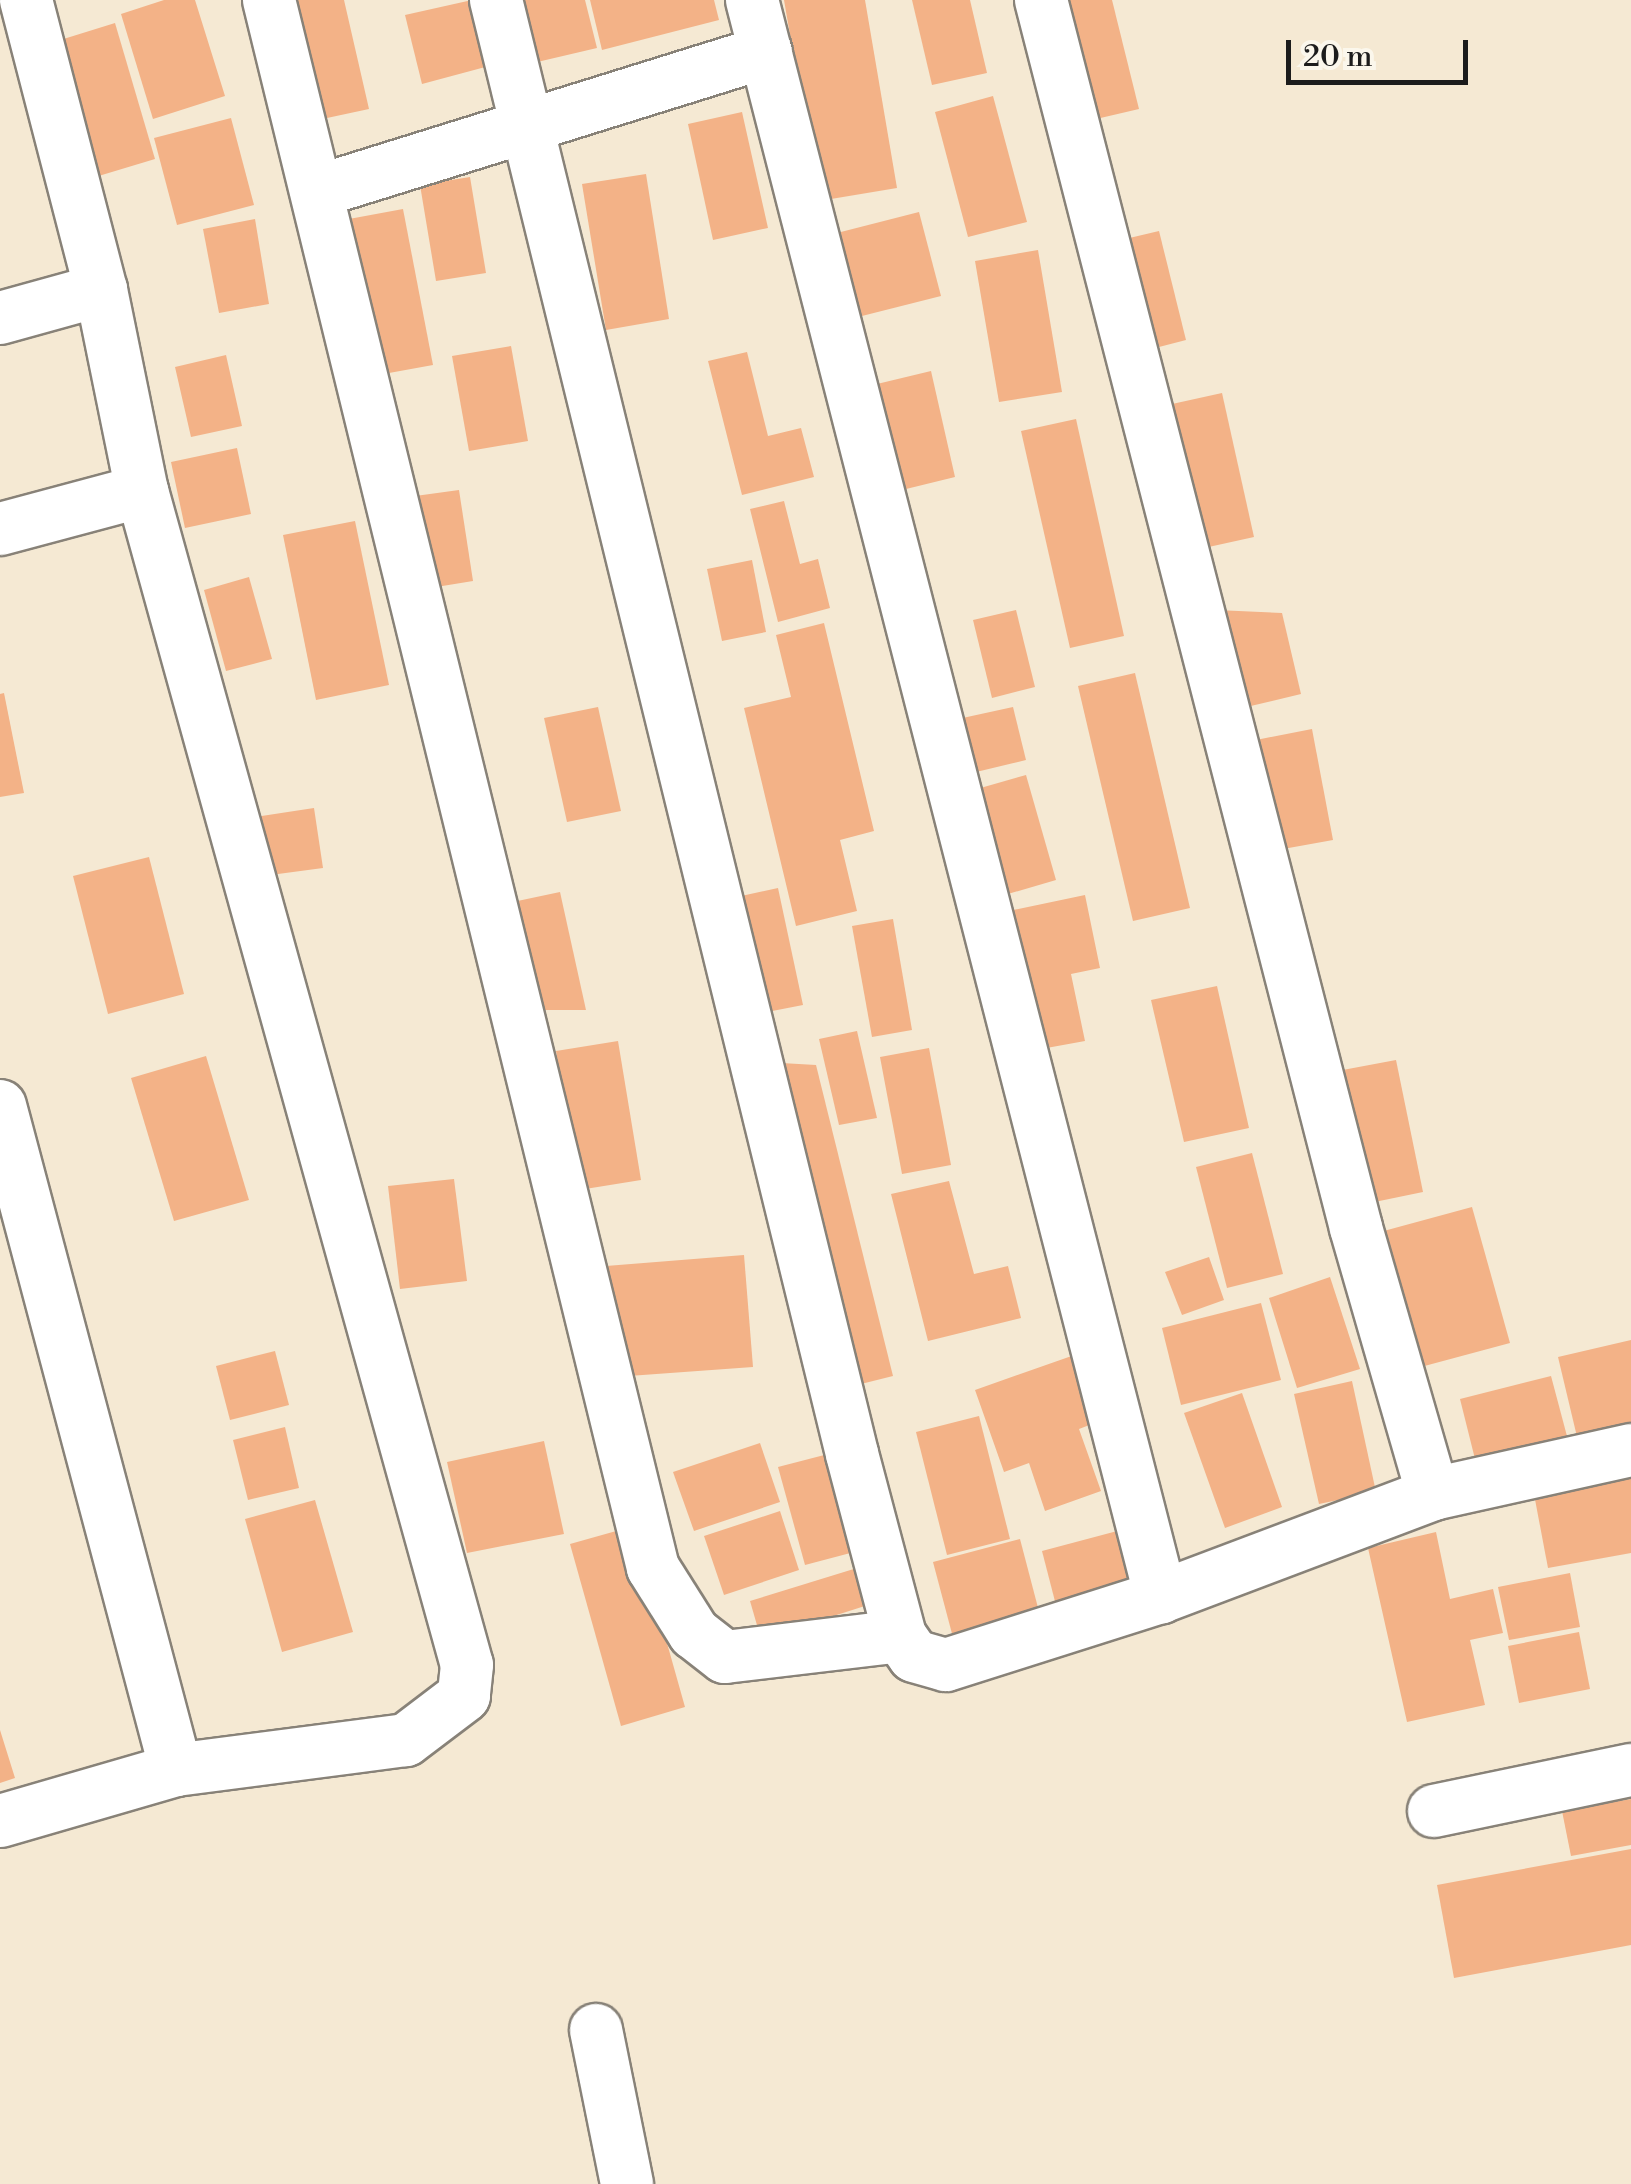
<!DOCTYPE html>
<style>
body{margin:0}
#map{position:relative;width:1631px;height:2184px;overflow:hidden;background:#f5e9d3;font-family:"Libre Bodoni",serif}
div>[style]{position:absolute}
[style*='--x']{left:calc(var(--x)*1px);top:calc(var(--y)*1px);width:calc(var(--w)*1px);rotate:calc(var(--a)*1deg)}
.building>*{inset:0;background:#f3b287}
.roads{filter:drop-shadow(2px 0 #888278) drop-shadow(-2px 0 #888278) drop-shadow(0 2px #888278) drop-shadow(0 -2px #888278)}
.minor>*{height:52px;margin:-26px;padding:0 26px;transform-origin:26px;border-radius:26px;background:#fff}
span{translate:-50% -50%;white-space:nowrap;text-align:center;line-height:1.15;-webkit-text-stroke:9px #fbf7ec;paint-order:stroke}
.scale{position:absolute;left:1286px;top:40px;width:182px;height:45px;box-sizing:border-box;border:5px solid #1c1c1c;border-top:0;padding-left:12px;font-size:30px;line-height:35px;white-space:nowrap;color:#1c1c1c;-webkit-text-stroke:8px #fbf7ec;paint-order:stroke}
</style>
<div id="map">
<div class="building">
<i style="clip-path:polygon(164px 0,195px 0,225px 96px,153px 119px,121px 14px)"></i>
<i style="clip-path:polygon(284px 0,344px 0,369px 109px,313px 121px)"></i>
<i style="clip-path:polygon(472px 0,489px 66px,422px 84px,405px 15px)"></i>
<i style="clip-path:polygon(517px 0,585px 0,597px 48px,533px 63px)"></i>
<i style="clip-path:polygon(590px 0,714px 0,719px 20px,602px 50px)"></i>
<i style="clip-path:polygon(784px 0,865px 0,897px 188px,819px 201px)"></i>
<i style="clip-path:polygon(912px 0,970px 0,987px 73px,932px 85px)"></i>
<i style="clip-path:polygon(1049px 0,1112px 0,1139px 109px,1079px 123px)"></i>
<i style="clip-path:polygon(115px 23px,155px 159px,82px 181px,41px 46px)"></i>
<i style="clip-path:polygon(993px 96px,1027px 222px,968px 237px,935px 112px)"></i>
<i style="clip-path:polygon(742px 112px,768px 228px,713px 240px,688px 124px)"></i>
<i style="clip-path:polygon(231px 118px,254px 205px,177px 225px,154px 138px)"></i>
<i style="clip-path:polygon(646px 174px,669px 319px,606px 330px,582px 184px)"></i>
<i style="clip-path:polygon(470px 177px,486px 273px,436px 281px,420px 185px)"></i>
<i style="clip-path:polygon(403px 209px,433px 365px,378px 375px,349px 219px)"></i>
<i style="clip-path:polygon(919px 212px,941px 296px,854px 318px,833px 234px)"></i>
<i style="clip-path:polygon(255px 219px,269px 304px,219px 313px,203px 229px)"></i>
<i style="clip-path:polygon(1159px 231px,1186px 340px,1132px 354px,1104px 244px)"></i>
<i style="clip-path:polygon(1038px 250px,1062px 392px,999px 402px,975px 261px)"></i>
<i style="clip-path:polygon(511px 346px,528px 441px,469px 451px,452px 356px)"></i>
<i style="clip-path:polygon(747px 352px,768px 436px,801px 428px,814px 477px,742px 495px,708px 361px)"></i>
<i style="clip-path:polygon(226px 355px,242px 426px,191px 437px,175px 367px)"></i>
<i style="clip-path:polygon(931px 371px,955px 477px,902px 490px,877px 384px)"></i>
<i style="clip-path:polygon(1222px 393px,1254px 537px,1195px 550px,1163px 406px)"></i>
<i style="clip-path:polygon(1076px 419px,1124px 636px,1070px 648px,1021px 431px)"></i>
<i style="clip-path:polygon(237px 448px,251px 514px,185px 528px,171px 462px)"></i>
<i style="clip-path:polygon(459px 490px,473px 581px,424px 589px,408px 497px)"></i>
<i style="clip-path:polygon(784px 501px,800px 564px,818px 559px,830px 608px,778px 622px,750px 509px)"></i>
<i style="clip-path:polygon(355px 521px,389px 685px,316px 700px,283px 535px)"></i>
<i style="clip-path:polygon(752px 560px,766px 632px,722px 641px,707px 569px)"></i>
<i style="clip-path:polygon(249px 577px,272px 659px,226px 671px,204px 590px)"></i>
<i style="clip-path:polygon(1016px 610px,1035px 687px,992px 698px,973px 620px)"></i>
<i style="clip-path:polygon(1216px 610px,1282px 613px,1301px 694px,1238px 709px)"></i>
<i style="clip-path:polygon(824px 623px,874px 831px,840px 840px,857px 911px,796px 926px,744px 708px,791px 697px,776px 635px)"></i>
<i style="clip-path:polygon(1135px 673px,1190px 908px,1133px 921px,1078px 686px)"></i>
<i style="clip-path:polygon(4px 693px,24px 793px,0 797px,0 694px)"></i>
<i style="clip-path:polygon(598px 707px,621px 811px,567px 822px,544px 718px)"></i>
<i style="clip-path:polygon(1013px 707px,1026px 760px,972px 773px,958px 719px)"></i>
<i style="clip-path:polygon(1312px 729px,1333px 840px,1272px 851px,1251px 741px)"></i>
<i style="clip-path:polygon(1026px 775px,1056px 880px,1001px 896px,970px 791px)"></i>
<i style="clip-path:polygon(314px 808px,323px 868px,263px 876px,255px 817px)"></i>
<i style="clip-path:polygon(149px 857px,184px 994px,108px 1014px,73px 876px)"></i>
<i style="clip-path:polygon(778px 888px,803px 1005px,747px 1016px,723px 900px)"></i>
<i style="clip-path:polygon(560px 892px,586px 1010px,526px 1010px,503px 904px)"></i>
<i style="clip-path:polygon(1085px 895px,1100px 968px,1071px 974px,1085px 1041px,1041px 1049px,1013px 910px)"></i>
<i style="clip-path:polygon(893px 919px,912px 1030px,872px 1037px,852px 926px)"></i>
<i style="clip-path:polygon(1217px 986px,1249px 1128px,1184px 1142px,1151px 1000px)"></i>
<i style="clip-path:polygon(857px 1031px,877px 1118px,839px 1125px,819px 1039px)"></i>
<i style="clip-path:polygon(618px 1041px,641px 1180px,579px 1190px,556px 1051px)"></i>
<i style="clip-path:polygon(929px 1048px,951px 1165px,902px 1174px,880px 1057px)"></i>
<i style="clip-path:polygon(206px 1056px,249px 1200px,174px 1221px,131px 1078px)"></i>
<i style="clip-path:polygon(1396px 1060px,1423px 1192px,1360px 1205px,1332px 1072px)"></i>
<i style="clip-path:polygon(764px 1062px,816px 1065px,893px 1376px,845px 1388px)"></i>
<i style="clip-path:polygon(1252px 1153px,1283px 1274px,1227px 1288px,1196px 1167px)"></i>
<i style="clip-path:polygon(454px 1179px,467px 1281px,400px 1289px,388px 1186px)"></i>
<i style="clip-path:polygon(949px 1181px,974px 1274px,1008px 1266px,1021px 1318px,928px 1341px,891px 1194px)"></i>
<i style="clip-path:polygon(1472px 1207px,1510px 1343px,1417px 1368px,1380px 1232px)"></i>
<i style="clip-path:polygon(744px 1255px,753px 1367px,615px 1377px,606px 1266px)"></i>
<i style="clip-path:polygon(1209px 1257px,1224px 1300px,1182px 1315px,1165px 1272px)"></i>
<i style="clip-path:polygon(1330px 1277px,1360px 1369px,1297px 1388px,1269px 1298px)"></i>
<i style="clip-path:polygon(1261px 1303px,1281px 1380px,1181px 1405px,1162px 1328px)"></i>
<i style="clip-path:polygon(1631px 1340px,1631px 1429px,1578px 1441px,1558px 1357px)"></i>
<i style="clip-path:polygon(275px 1351px,289px 1405px,230px 1420px,216px 1366px)"></i>
<i style="clip-path:polygon(1083px 1352px,1105px 1419px,1079px 1429px,1101px 1491px,1045px 1511px,1029px 1463px,1004px 1472px,975px 1390px)"></i>
<i style="clip-path:polygon(1551px 1376px,1568px 1440px,1476px 1463px,1460px 1399px)"></i>
<i style="clip-path:polygon(1352px 1381px,1376px 1492px,1319px 1504px,1294px 1394px)"></i>
<i style="clip-path:polygon(1242px 1393px,1282px 1507px,1225px 1528px,1184px 1413px)"></i>
<i style="clip-path:polygon(979px 1416px,1010px 1539px,947px 1555px,916px 1432px)"></i>
<i style="clip-path:polygon(285px 1427px,299px 1488px,248px 1500px,233px 1440px)"></i>
<i style="clip-path:polygon(544px 1441px,564px 1534px,467px 1553px,447px 1462px)"></i>
<i style="clip-path:polygon(760px 1443px,780px 1502px,694px 1531px,673px 1472px)"></i>
<i style="clip-path:polygon(832px 1453px,858px 1551px,805px 1565px,778px 1467px)"></i>
<i style="clip-path:polygon(1631px 1454px,1631px 1553px,1548px 1568px,1530px 1473px)"></i>
<i style="clip-path:polygon(315px 1500px,353px 1632px,282px 1652px,245px 1519px)"></i>
<i style="clip-path:polygon(780px 1511px,799px 1570px,724px 1595px,704px 1536px)"></i>
<i style="clip-path:polygon(634px 1526px,685px 1707px,621px 1726px,570px 1544px)"></i>
<i style="clip-path:polygon(1121px 1530px,1137px 1592px,1058px 1613px,1042px 1551px)"></i>
<i style="clip-path:polygon(1436px 1532px,1450px 1599px,1493px 1589px,1503px 1633px,1470px 1640px,1485px 1705px,1407px 1722px,1368px 1548px)"></i>
<i style="clip-path:polygon(1020px 1539px,1042px 1623px,955px 1645px,933px 1562px)"></i>
<i style="clip-path:polygon(857px 1568px,868px 1605px,761px 1639px,750px 1601px)"></i>
<i style="clip-path:polygon(1570px 1573px,1580px 1627px,1509px 1640px,1498px 1587px)"></i>
<i style="clip-path:polygon(1579px 1632px,1590px 1689px,1519px 1703px,1508px 1646px)"></i>
<i style="clip-path:polygon(0 1730px,15px 1778px,0 1783px)"></i>
<i style="clip-path:polygon(1631px 1799px,1631px 1845px,1571px 1856px,1562px 1811px)"></i>
<i style="clip-path:polygon(1631px 1849px,1631px 1945px,1454px 1978px,1437px 1885px)"></i>
</div>
<div class="roads">
<div class="minor">
<i style="--x:26;--y:0;--w:300;--a:75.5"></i>
<i style="--x:269;--y:0;--w:1614;--a:76.24"></i>
<i style="--x:653;--y:1568;--w:77;--a:57.8"></i>
<i style="--x:694;--y:1633;--w:39;--a:38"></i>
<i style="--x:725;--y:1657;--w:176;--a:-6.8"></i>
<i style="--x:496;--y:0;--w:1497;--a:76.24"></i>
<i style="--x:852;--y:1454;--w:188;--a:75.2"></i>
<i style="--x:900;--y:1636;--w:24;--a:55"></i>
<i style="--x:914;--y:1656;--w:33;--a:16"></i>
<i style="--x:946;--y:1665;--w:225;--a:-17.6"></i>
<i style="--x:1161;--y:1597;--w:291;--a:-20.7"></i>
<i style="--x:1433;--y:1494;--w:203;--a:-12.5"></i>
<i style="--x:752;--y:0;--w:1649;--a:75.64"></i>
<i style="--x:1041;--y:0;--w:1268;--a:75.61"></i>
<i style="--x:1356;--y:1228;--w:277;--a:73.9"></i>
<i style="--x:319;--y:191;--w:468;--a:-17.3"></i>
<i style="--x:0;--y:318;--w:105;--a:-15.5"></i>
<i style="--x:101;--y:290;--w:205;--a:78.5"></i>
<i style="--x:142;--y:491;--w:147;--a:165"></i>
<i style="--x:142;--y:491;--w:1218;--a:74.53"></i>
<i style="--x:467;--y:1665;--w:31;--a:96"></i>
<i style="--x:464;--y:1696;--w:73;--a:142.8"></i>
<i style="--x:406;--y:1740;--w:232;--a:172.6"></i>
<i style="--x:0;--y:1106;--w:687;--a:75.15"></i>
<i style="--x:176;--y:1770;--w:183;--a:163.8"></i>
<i style="--x:1434;--y:1811;--w:201;--a:-11.8"></i>
<i style="--x:596;--y:2030;--w:157;--a:78.6"></i>
</div>
</div>
<div class="scale">20 m</div>
</div>
